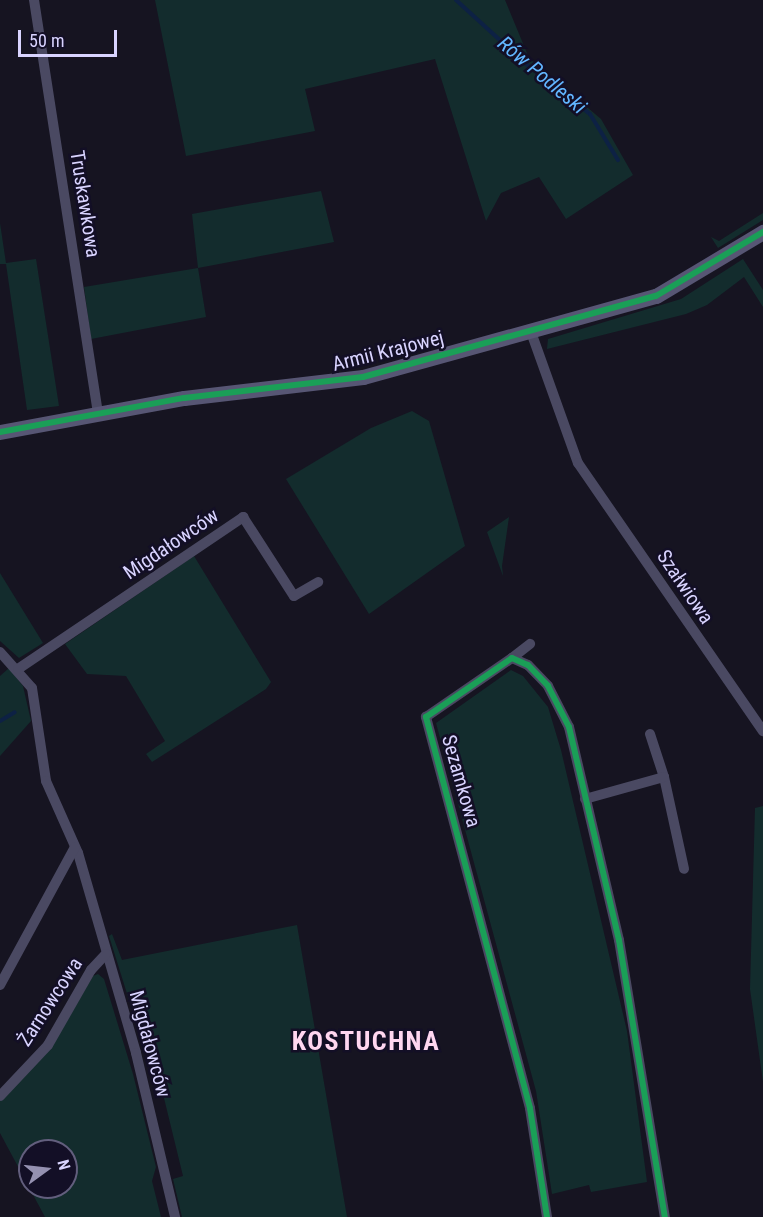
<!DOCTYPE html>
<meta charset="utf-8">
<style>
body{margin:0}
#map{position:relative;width:763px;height:1217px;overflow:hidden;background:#161421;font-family:"Roboto Condensed",sans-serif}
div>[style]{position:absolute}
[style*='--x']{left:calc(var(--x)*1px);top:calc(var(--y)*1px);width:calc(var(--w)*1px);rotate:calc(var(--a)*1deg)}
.green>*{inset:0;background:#132c2d}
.stream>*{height:4px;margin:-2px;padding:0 2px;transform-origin:2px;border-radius:2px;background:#0d2144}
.street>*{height:10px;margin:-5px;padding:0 5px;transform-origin:5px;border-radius:5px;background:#4a4962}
.secondary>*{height:15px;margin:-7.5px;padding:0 7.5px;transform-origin:7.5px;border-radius:7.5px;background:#575674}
.cycleway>*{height:6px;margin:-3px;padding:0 3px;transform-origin:3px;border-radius:3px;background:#1a9f57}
span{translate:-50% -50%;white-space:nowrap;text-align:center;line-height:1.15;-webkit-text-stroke:5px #130f26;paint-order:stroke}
.street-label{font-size:20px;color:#d9d4ff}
.water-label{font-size:21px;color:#62b6ff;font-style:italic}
.district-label{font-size:26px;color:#ffd6f0;font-weight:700;letter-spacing:1.5px}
.north{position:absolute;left:18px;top:1139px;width:60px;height:60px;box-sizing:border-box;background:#130f26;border:2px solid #625e7d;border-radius:50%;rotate:75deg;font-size:16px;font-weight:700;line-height:24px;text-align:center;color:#d9d4ff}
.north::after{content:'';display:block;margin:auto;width:21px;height:27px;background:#9591b1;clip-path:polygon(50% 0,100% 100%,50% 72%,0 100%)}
.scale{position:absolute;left:18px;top:30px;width:99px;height:27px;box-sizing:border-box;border:3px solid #d9d4ff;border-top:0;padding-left:8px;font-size:18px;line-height:21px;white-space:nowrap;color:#d9d4ff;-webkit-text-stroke:4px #130f26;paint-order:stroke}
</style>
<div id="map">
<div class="green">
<i style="clip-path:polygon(155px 0,505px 0,529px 58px,601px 119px,633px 175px,566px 219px,539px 177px,501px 193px,486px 221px,435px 59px,305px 89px,315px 131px,186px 156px)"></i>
<i style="clip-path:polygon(321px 191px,334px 242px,198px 268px,206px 317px,91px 339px,84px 287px,198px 268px,192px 214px)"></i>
<i style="clip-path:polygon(763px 213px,763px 220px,718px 248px,711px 237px,719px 241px)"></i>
<i style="clip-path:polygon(0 223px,6px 263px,36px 259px,59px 406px,27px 410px,6px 264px,0 264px)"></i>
<i style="clip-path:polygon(743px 259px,763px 290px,763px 307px,744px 277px,707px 305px,686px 314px,547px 349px,548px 339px,681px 299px)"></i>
<i style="clip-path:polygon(412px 411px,429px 421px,465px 546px,369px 614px,286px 479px,371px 428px)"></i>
<i style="clip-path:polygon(509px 517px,502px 566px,503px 576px,487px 532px)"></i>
<i style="clip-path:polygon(194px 556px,271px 682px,266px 689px,152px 762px,146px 754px,165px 741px,126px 676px,87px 674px,65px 644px)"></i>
<i style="clip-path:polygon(0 573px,43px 643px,19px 658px,0 641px)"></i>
<i style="clip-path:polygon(9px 668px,23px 686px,31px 721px,0 756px,0 676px)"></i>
<i style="clip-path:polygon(511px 670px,523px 676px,548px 707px,561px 750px,627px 1031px,647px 1182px,591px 1192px,589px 1185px,552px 1194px,536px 1091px,436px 723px)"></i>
<i style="clip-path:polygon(763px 806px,763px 1082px,750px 989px,755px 808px)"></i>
<i style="clip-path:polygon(297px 925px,347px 1217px,182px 1217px,173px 1179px,183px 1176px,153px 1053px,144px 1048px,109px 936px,112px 934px,122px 960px)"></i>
<i style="clip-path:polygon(evenodd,98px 974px,104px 979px,133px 1074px,156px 1167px,152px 1181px,161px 1217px,45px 1217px,0 1133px,0 1101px,51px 1048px,93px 976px,98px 974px,30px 1151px,66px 1151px,66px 1187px,30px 1187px,30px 1151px)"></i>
</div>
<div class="stream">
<i style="--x:456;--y:0;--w:95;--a:42.4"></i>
<i style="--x:526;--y:64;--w:81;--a:38"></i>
<i style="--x:590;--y:114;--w:54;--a:58.7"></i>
<i style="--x:0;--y:721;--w:17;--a:-31"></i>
</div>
<div class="street">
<i style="--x:34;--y:0;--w:419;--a:81.2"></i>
<i style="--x:531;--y:332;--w:139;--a:70.3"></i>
<i style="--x:578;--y:463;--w:326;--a:55.4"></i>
<i style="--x:0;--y:652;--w:48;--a:48.4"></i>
<i style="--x:32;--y:688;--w:94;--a:81.4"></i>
<i style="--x:46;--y:781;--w:79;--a:66"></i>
<i style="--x:78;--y:853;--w:208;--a:73.8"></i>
<i style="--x:136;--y:1053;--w:169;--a:76.6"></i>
<i style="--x:512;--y:658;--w:23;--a:-38"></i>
<i style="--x:18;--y:669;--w:272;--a:-34"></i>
<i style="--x:243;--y:517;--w:94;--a:57.2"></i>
<i style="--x:294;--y:596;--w:28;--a:-30"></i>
<i style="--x:650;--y:734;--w:45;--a:72"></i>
<i style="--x:664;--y:777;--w:94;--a:77.7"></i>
<i style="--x:585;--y:799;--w:82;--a:-15.6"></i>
<i style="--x:0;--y:985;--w:157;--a:-61.5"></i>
<i style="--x:0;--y:1096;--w:70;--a:-46.7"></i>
<i style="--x:48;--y:1045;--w:86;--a:-60.2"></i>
<i style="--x:91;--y:970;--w:22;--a:-47"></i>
<i style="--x:547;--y:1217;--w:110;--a:-98.9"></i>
<i style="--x:530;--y:1108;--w:405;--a:-104.9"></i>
<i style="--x:426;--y:717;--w:104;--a:-34.5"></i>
<i style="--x:512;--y:658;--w:17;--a:24"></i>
<i style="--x:528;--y:665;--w:29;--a:46"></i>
<i style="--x:548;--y:686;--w:46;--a:62.9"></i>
<i style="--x:569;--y:727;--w:219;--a:76.8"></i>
<i style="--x:619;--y:940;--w:281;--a:80.6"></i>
</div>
<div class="secondary">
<i style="--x:0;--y:432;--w:187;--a:-10.5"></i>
<i style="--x:184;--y:398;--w:180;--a:-6.7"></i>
<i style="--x:363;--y:377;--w:304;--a:-15.5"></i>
<i style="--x:656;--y:296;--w:125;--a:-30.9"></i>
</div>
<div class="cycleway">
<i style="--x:0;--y:432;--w:187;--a:-10.5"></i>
<i style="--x:184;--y:398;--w:180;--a:-6.7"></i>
<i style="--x:363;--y:377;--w:304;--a:-15.5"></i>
<i style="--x:656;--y:296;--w:125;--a:-30.9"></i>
<i style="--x:547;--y:1217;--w:110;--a:-98.9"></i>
<i style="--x:530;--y:1108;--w:405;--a:-104.9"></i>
<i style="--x:426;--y:717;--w:104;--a:-34.5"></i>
<i style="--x:512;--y:658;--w:17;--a:24"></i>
<i style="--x:528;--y:665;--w:29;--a:46"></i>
<i style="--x:548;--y:686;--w:46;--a:62.9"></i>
<i style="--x:569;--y:727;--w:219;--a:76.8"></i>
<i style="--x:619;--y:940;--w:281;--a:80.6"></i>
</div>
<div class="street-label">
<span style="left:85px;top:204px;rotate:81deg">Truskawkowa</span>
<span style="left:388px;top:351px;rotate:-14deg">Armii Krajowej</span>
<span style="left:171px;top:544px;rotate:-34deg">Migdałowców</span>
<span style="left:685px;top:587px;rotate:56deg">Szałwiowa</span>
<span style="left:461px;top:781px;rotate:74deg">Sezamkowa</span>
<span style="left:50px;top:1002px;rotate:-57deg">Żarnowcowa</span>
<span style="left:150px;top:1044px;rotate:75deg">Migdałowców</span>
</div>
<div class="water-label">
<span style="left:542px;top:75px;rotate:40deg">Rów Podleski</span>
</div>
<div class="district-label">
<span style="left:366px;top:1042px">KOSTUCHNA</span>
</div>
<div class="north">N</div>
<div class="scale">50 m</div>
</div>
